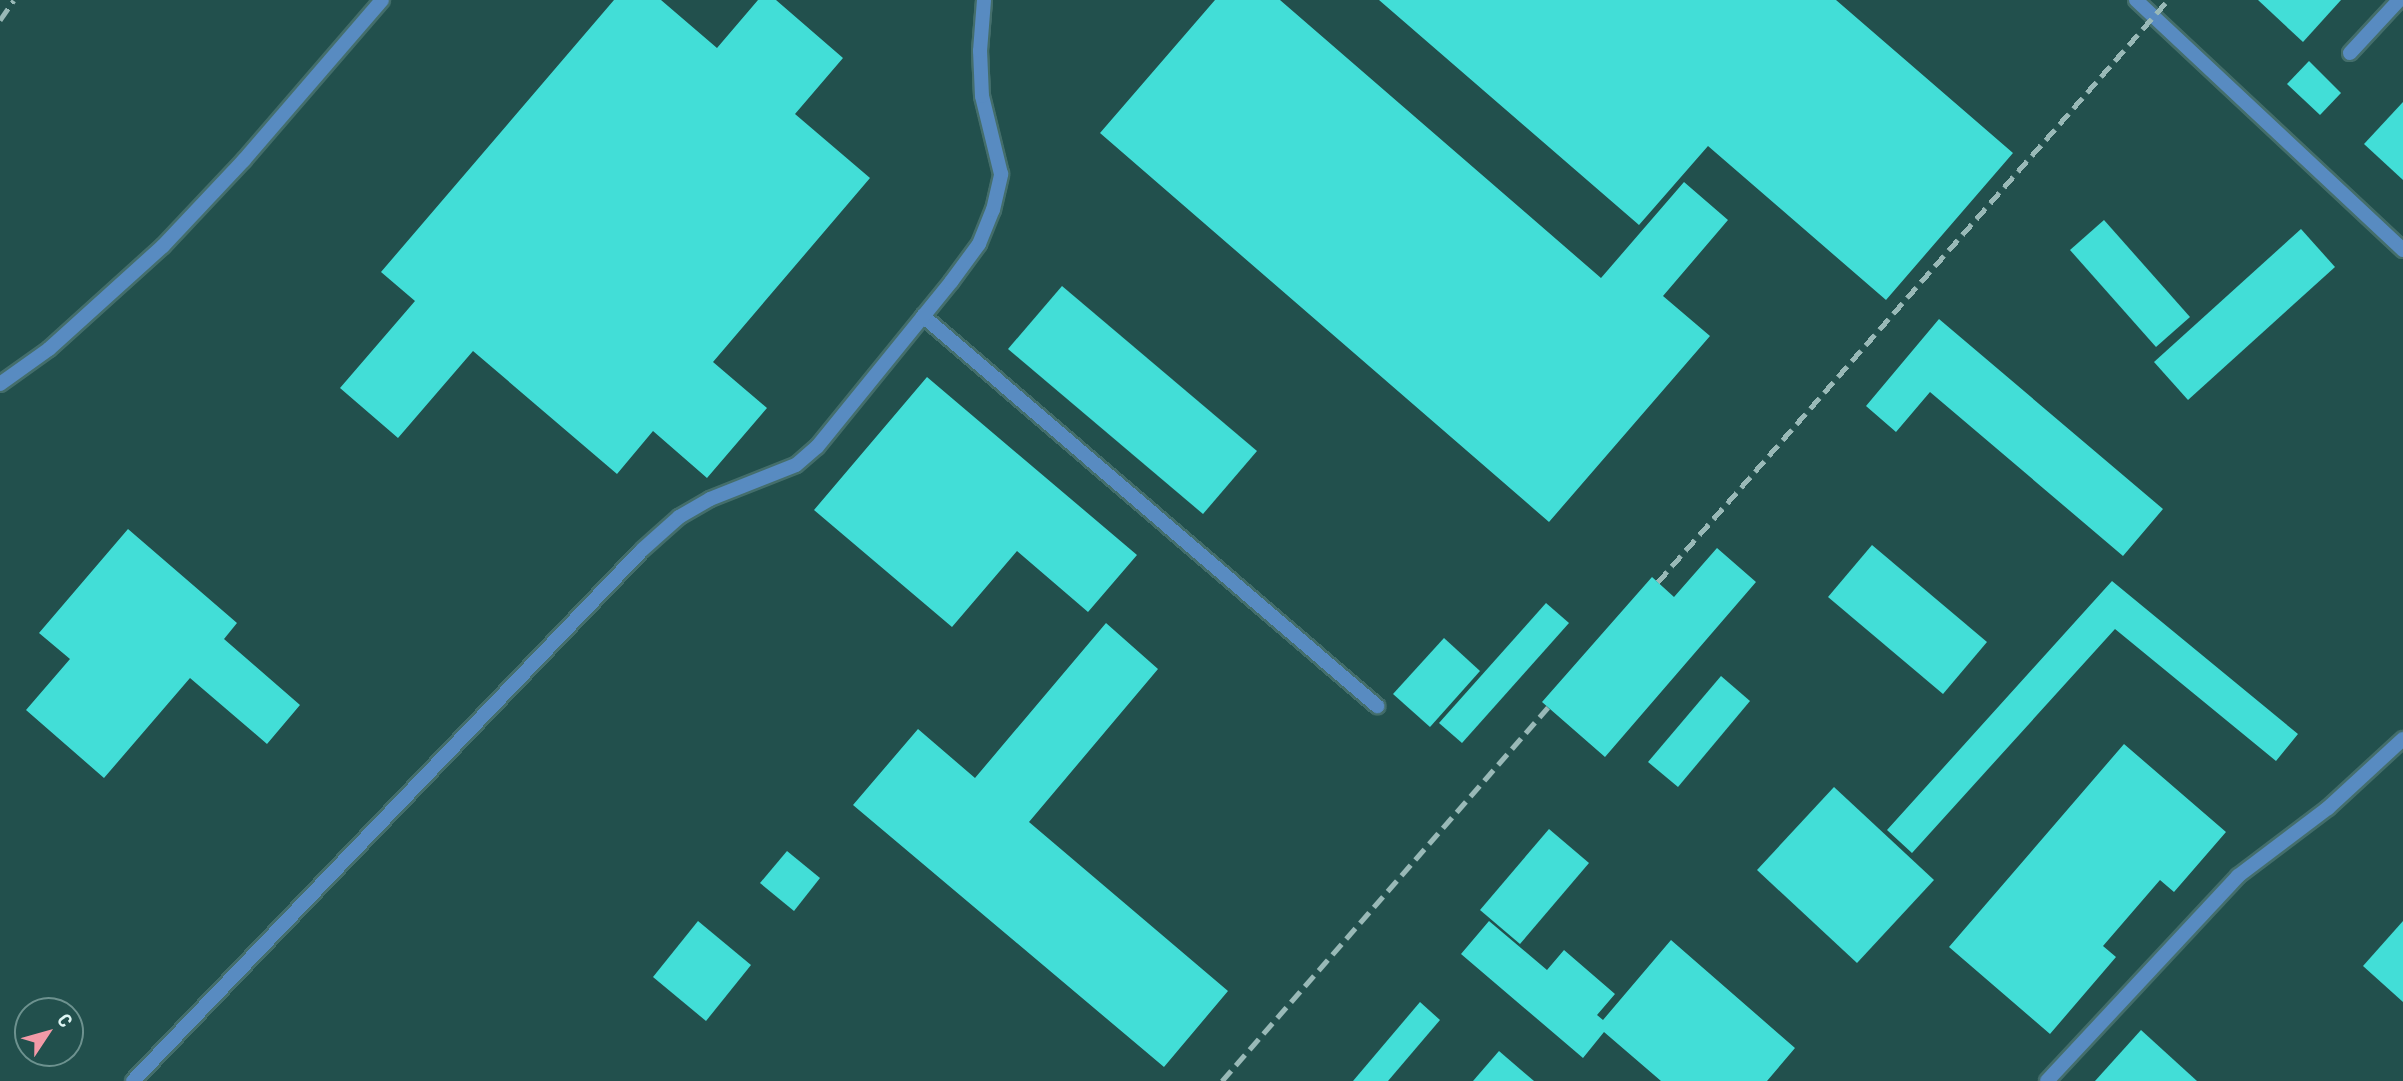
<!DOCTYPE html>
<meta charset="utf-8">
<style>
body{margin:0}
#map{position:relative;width:2403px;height:1081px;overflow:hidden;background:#22504d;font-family:"Roboto Condensed",sans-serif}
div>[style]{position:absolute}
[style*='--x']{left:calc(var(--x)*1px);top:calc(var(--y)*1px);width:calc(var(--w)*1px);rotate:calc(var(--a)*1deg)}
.building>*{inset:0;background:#42ded7}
.roads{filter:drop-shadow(2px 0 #446e6b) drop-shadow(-2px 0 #446e6b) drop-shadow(0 2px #446e6b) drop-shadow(0 -2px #446e6b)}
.lane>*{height:14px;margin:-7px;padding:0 7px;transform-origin:7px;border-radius:7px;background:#588bc1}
.rail>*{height:5px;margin-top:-2.5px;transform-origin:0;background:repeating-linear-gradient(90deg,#99b9b7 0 14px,transparent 0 21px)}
span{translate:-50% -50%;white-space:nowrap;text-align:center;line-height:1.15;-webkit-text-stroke:7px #22504d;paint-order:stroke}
.north{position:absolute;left:14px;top:997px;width:70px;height:70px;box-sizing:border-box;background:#22504d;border:2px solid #6d928f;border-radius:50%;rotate:54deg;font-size:19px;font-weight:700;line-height:28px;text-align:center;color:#ddf5f3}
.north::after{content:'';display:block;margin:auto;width:24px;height:32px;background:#f39aa7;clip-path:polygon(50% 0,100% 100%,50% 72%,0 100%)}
</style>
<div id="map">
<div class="building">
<i style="clip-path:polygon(614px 0,661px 0,717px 48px,758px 0,776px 0,843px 58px,795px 114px,870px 178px,713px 362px,767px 408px,707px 478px,653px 431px,617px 474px,473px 351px,398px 438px,340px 388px,415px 301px,381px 272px)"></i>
<i style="clip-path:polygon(1215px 0,1280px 0,1601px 278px,1684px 182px,1728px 220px,1663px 296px,1710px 336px,1549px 522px,1100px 133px)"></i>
<i style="clip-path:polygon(1379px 0,1836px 0,2013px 153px,1886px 300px,1708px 146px,1639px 225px)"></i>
<i style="clip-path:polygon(2258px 0,2341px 0,2303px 42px)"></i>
<i style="clip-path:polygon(2309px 61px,2341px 93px,2320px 115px,2287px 84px)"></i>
<i style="clip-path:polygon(2403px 102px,2403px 180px,2364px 144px)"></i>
<i style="clip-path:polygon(2104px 220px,2190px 317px,2156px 347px,2070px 250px)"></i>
<i style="clip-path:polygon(2301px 229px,2335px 267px,2188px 400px,2154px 362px)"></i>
<i style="clip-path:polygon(1062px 286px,1257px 451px,1203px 514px,1008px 349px)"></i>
<i style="clip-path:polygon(1939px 319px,2163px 509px,2123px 556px,1930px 392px,1896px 432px,1866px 406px)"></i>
<i style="clip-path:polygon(927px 377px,1137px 555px,1088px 612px,1017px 551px,952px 627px,814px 510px)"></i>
<i style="clip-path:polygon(128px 529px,237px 623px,224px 639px,300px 705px,267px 744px,190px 678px,104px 778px,26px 710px,70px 659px,39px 633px)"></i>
<i style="clip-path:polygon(1872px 545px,1987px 642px,1943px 694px,1828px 597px)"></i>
<i style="clip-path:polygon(1717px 548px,1756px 582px,1605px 757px,1542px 702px,1652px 577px,1674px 597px)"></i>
<i style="clip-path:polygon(2112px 581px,2298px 734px,2276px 761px,2115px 629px,1912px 853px,1887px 830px)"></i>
<i style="clip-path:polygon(1546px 603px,1569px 623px,1462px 743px,1439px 723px)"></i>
<i style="clip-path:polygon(1106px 623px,1158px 669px,1029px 822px,1228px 991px,1164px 1067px,853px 805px,918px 729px,975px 778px)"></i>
<i style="clip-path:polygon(1444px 638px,1480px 671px,1430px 727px,1393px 694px)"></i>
<i style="clip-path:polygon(1721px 676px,1750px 701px,1678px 787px,1648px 762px)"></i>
<i style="clip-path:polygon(2124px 744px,2226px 832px,2174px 892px,2160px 880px,2103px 946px,2116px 957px,2050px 1034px,1949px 947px)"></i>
<i style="clip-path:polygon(1834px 787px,1934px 880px,1857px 963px,1757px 870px)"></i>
<i style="clip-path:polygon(1549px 829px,1589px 863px,1520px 944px,1480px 910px)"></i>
<i style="clip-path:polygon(787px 851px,820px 878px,794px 911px,760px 883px)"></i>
<i style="clip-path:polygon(698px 921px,751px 965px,706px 1021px,653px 977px)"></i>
<i style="clip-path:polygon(1489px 921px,1547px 970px,1564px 950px,1615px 994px,1597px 1015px,1603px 1020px,1671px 940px,1795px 1048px,1767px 1081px,1661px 1081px,1604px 1032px,1583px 1058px,1461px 954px)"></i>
<i style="clip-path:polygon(2403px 921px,2403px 1002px,2363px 966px)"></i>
<i style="clip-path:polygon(1420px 1002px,1440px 1020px,1388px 1081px,1353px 1081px)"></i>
<i style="clip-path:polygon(2141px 1030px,2197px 1081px,2095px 1081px)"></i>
<i style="clip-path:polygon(1499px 1051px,1534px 1081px,1473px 1081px)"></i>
</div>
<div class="roads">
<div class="lane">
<i style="--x:2136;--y:0;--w:366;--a:43.1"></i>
<i style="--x:2350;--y:53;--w:72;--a:-47.2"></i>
<i style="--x:923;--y:316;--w:599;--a:40.66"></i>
<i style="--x:0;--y:384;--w:60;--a:-35.5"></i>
<i style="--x:49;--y:349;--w:154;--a:-42.1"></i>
<i style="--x:163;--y:246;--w:118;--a:-46.7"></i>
<i style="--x:244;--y:160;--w:211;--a:-49.2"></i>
<i style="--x:133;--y:1081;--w:736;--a:-46.21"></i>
<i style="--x:642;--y:550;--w:50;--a:-41.7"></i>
<i style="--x:679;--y:517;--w:36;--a:-30"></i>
<i style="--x:710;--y:499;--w:92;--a:-21.6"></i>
<i style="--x:796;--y:465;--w:28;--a:-41"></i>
<i style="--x:817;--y:447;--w:213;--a:-50.9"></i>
<i style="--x:951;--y:282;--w:47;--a:-53.6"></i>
<i style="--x:979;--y:244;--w:37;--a:-68"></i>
<i style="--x:993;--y:210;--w:37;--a:-77"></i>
<i style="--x:1001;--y:174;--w:80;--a:-103.7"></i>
<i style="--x:982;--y:96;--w:45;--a:-92.5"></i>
<i style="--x:980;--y:51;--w:51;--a:-85.5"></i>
<i style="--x:2047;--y:1081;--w:280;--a:-47"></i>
<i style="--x:2238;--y:876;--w:113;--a:-37.1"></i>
<i style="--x:2328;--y:808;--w:102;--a:-42.6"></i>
</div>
</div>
<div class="rail">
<i style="--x:0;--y:20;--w:24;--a:-55"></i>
<i style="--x:1658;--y:582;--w:774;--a:-48.77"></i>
<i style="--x:1222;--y:1081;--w:496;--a:-48.9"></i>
</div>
<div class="north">С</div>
</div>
